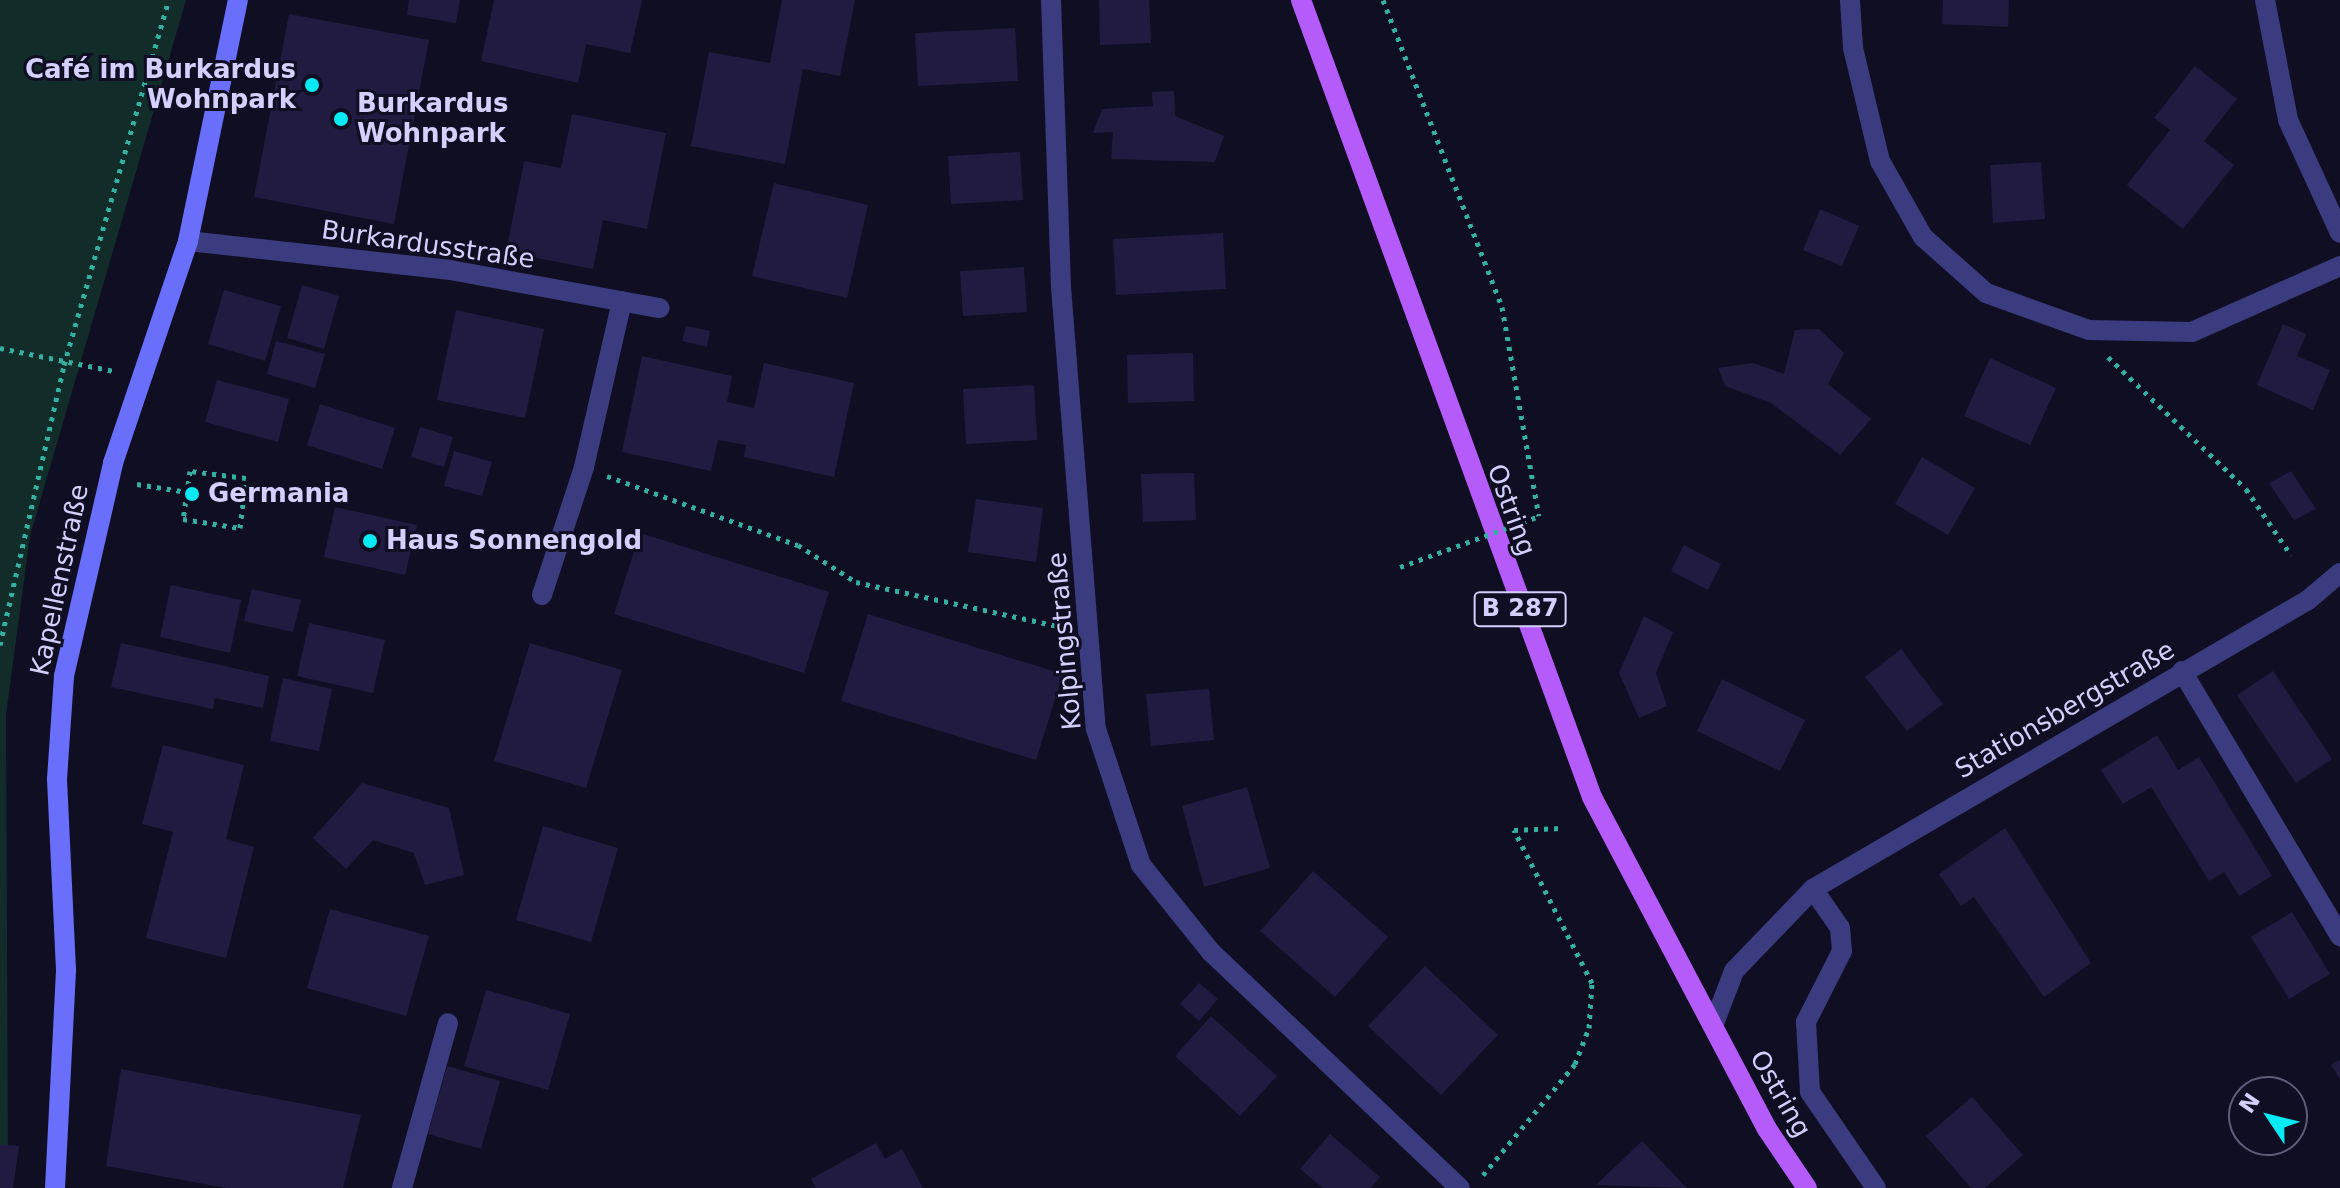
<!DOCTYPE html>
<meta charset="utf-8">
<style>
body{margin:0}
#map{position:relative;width:2340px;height:1188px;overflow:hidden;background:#100e22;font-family:"DejaVu Sans",sans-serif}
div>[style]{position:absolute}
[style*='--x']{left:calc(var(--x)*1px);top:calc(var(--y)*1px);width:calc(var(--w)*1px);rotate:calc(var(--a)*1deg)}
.green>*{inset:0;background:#112c29}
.building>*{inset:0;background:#211b42}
.path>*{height:5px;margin-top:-2.5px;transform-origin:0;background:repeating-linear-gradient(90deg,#32b0a1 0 4px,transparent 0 10px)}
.lane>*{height:20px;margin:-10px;padding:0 10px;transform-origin:10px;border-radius:10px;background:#3b3c7f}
.street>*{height:20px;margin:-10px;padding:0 10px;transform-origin:10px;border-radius:10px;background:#3b3c7f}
.secondary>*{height:20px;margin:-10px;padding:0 10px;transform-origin:10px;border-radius:10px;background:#6a6ffb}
.primary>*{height:20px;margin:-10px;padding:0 10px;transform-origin:10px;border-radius:10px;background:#b55bfa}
.path-bridge>*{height:5px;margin-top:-2.5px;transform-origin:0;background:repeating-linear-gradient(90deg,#32b0a1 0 4px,transparent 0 10px)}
.dots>*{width:22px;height:22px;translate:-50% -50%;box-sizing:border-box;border:4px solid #100e22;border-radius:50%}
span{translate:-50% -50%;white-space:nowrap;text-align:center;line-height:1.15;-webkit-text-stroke:6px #100e22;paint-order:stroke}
.shield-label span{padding:2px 6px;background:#100e22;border:2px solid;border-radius:6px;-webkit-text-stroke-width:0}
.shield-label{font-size:24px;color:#d3d0fe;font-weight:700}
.poi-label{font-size:26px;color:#d3d0fe;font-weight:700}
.right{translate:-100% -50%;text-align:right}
.left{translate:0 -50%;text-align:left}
.street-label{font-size:26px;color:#d3d0fe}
.north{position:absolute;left:2228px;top:1076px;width:80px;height:80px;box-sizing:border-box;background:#100e22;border:2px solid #5e5c7a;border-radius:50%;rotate:305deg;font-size:22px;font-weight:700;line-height:32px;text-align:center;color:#d3d0fe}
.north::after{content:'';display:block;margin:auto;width:28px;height:36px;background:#07e9f3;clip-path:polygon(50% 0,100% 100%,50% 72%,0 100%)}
</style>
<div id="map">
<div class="green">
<i style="clip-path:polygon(0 0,186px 0,30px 536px,6px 715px,8px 1150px,0 1156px)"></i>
</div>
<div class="building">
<i style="clip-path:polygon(409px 0,460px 0,456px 23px,407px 15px)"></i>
<i style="clip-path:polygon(494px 0,642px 0,630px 53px,586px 44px,578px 83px,481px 61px)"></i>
<i style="clip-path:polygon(782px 0,855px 0,840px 76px,803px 69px,785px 164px,691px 146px,709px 52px,770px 63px)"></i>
<i style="clip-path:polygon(1099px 0,1149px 0,1151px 43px,1100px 45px)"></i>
<i style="clip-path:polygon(1943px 0,2009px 0,2008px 27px,1942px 24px)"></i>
<i style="clip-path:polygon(289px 14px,429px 40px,394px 224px,254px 197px)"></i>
<i style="clip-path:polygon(1015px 28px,1018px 81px,918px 86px,915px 33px)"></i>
<i style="clip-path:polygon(2195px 66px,2237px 99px,2204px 141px,2234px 165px,2183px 229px,2127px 185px,2170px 130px,2154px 118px)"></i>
<i style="clip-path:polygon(1174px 91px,1175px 116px,1224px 136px,1215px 162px,1111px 159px,1113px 132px,1093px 133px,1102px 109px,1153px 106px,1152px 92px)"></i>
<i style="clip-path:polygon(572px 114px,666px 133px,647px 229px,603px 220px,593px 269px,506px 252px,524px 161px,561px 168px)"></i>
<i style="clip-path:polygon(1020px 152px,1023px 200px,951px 204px,948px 156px)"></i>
<i style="clip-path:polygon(2041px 162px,2045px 219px,1993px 223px,1990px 165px)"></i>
<i style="clip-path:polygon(774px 183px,868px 205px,847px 298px,752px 276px)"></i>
<i style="clip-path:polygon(1820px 209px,1859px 226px,1842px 266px,1803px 250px)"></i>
<i style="clip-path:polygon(1223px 233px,1226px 289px,1116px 295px,1113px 239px)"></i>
<i style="clip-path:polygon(1024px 267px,1027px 312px,963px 316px,960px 271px)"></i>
<i style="clip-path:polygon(302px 285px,339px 296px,324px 349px,287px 338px)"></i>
<i style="clip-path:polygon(224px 290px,281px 306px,265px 361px,208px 344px)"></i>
<i style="clip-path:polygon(456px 310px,544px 329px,525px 418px,437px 400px)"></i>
<i style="clip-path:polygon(2283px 324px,2306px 334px,2297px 356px,2330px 370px,2313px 410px,2257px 385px)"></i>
<i style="clip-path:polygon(686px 326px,710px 331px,707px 347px,682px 341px)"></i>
<i style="clip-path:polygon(1819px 329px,1844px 353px,1828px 384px,1871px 419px,1840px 455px,1771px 403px,1725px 386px,1718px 368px,1753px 363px,1784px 374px,1795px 330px)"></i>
<i style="clip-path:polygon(276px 341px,325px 354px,315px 388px,267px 374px)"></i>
<i style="clip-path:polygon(1193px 353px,1194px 401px,1128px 403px,1127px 355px)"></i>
<i style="clip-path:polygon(642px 356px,732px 376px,727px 402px,754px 408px,764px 363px,854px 383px,834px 477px,744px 457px,746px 445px,718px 440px,711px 471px,622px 452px)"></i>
<i style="clip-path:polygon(1990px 358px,2056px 388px,2030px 445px,1964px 416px)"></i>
<i style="clip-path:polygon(217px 380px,289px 399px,278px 442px,205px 422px)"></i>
<i style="clip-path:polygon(1034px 385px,1037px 440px,966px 444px,963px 389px)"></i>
<i style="clip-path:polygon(320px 404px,395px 428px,382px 469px,307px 445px)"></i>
<i style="clip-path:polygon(420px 427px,453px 437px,444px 467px,411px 457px)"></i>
<i style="clip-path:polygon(454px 451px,492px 462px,482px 496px,444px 486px)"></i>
<i style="clip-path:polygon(1922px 457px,1975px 488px,1948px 535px,1895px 504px)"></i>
<i style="clip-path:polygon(2291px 471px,2316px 509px,2294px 520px,2269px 483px)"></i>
<i style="clip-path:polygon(1194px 473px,1196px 520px,1143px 522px,1141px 474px)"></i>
<i style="clip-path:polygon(976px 499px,1043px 508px,1036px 562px,968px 552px)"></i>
<i style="clip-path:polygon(335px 507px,417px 525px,405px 575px,324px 557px)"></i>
<i style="clip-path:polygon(640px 533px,829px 592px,804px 673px,614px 614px)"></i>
<i style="clip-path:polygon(1684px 545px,1721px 564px,1708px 590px,1671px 571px)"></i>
<i style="clip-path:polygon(171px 585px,241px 600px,230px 653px,160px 637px)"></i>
<i style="clip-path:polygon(252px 589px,301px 600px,293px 632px,244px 621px)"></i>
<i style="clip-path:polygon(868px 614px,1063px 674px,1036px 760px,841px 701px)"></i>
<i style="clip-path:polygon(1644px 616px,1673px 632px,1656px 673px,1667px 706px,1639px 718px,1619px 673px)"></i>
<i style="clip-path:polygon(309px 623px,385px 640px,373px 693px,297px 676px)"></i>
<i style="clip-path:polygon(121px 643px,269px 676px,263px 708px,215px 698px,213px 709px,111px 687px)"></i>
<i style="clip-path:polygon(530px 643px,622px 670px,586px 788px,494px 761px)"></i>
<i style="clip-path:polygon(1901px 649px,1943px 704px,1907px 731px,1865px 677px)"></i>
<i style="clip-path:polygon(2273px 671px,2332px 759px,2296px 783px,2237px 695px)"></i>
<i style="clip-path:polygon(283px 678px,332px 689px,319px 751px,270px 741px)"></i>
<i style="clip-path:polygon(1722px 679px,1805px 720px,1780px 771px,1697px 731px)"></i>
<i style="clip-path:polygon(1209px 689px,1214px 740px,1151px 746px,1146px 694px)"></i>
<i style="clip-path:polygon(2157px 735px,2178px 770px,2199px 757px,2272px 876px,2239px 896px,2224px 872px,2209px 881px,2151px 787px,2123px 804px,2101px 770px)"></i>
<i style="clip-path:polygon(163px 745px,244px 765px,226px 839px,254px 847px,226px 958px,146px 938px,173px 832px,142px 824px)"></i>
<i style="clip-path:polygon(362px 783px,449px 808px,464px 875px,425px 885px,414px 853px,373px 840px,346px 869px,313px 838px)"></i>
<i style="clip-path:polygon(1247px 787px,1270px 868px,1204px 887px,1182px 806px)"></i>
<i style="clip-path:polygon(543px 826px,618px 848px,591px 942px,516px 920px)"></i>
<i style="clip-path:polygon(2005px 828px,2091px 963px,2044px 997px,1974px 897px,1961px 906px,1939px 874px)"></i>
<i style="clip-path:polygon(1313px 871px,1388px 937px,1335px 997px,1260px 931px)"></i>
<i style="clip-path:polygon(330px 909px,429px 936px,406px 1016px,307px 988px)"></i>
<i style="clip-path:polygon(2292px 912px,2330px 974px,2289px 999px,2251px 937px)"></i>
<i style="clip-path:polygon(1425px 966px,1498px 1035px,1441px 1095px,1368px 1026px)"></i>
<i style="clip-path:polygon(1199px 983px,1218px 999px,1199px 1021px,1180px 1004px)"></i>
<i style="clip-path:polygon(486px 990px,570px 1014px,548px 1090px,464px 1066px)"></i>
<i style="clip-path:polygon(1211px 1016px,1277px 1076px,1240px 1116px,1175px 1056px)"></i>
<i style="clip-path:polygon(2340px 1060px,2340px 1079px,2331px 1065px)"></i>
<i style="clip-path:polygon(447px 1066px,500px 1081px,481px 1149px,428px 1134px)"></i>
<i style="clip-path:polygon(121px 1069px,361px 1115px,343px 1188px,226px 1188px,106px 1166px)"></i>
<i style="clip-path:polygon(1972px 1097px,2023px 1155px,1985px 1188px,1971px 1188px,1926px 1136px)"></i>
<i style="clip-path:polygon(1330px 1134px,1380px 1177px,1371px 1188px,1323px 1188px,1300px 1169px)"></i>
<i style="clip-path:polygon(1642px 1141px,1687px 1188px,1596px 1185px)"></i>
<i style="clip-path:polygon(876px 1143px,885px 1159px,902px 1149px,923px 1188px,816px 1188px,811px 1179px)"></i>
<i style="clip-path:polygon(0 1145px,19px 1146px,13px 1188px,0 1188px)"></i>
</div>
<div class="path">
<i style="--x:1383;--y:0;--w:329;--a:68.8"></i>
<i style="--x:1502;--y:307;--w:212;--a:80"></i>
<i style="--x:0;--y:348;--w:116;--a:11.4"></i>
<i style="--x:2108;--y:357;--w:191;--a:43.7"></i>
<i style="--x:2246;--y:489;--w:80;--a:55.7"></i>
<i style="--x:607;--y:476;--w:203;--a:19.9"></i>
<i style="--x:798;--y:545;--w:69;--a:32.5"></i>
<i style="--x:856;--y:582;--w:211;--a:12.3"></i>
<i style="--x:137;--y:484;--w:51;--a:9.1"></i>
<i style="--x:187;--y:492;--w:27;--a:98"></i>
<i style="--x:183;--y:519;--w:58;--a:9"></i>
<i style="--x:240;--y:528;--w:50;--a:-83.2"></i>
<i style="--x:246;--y:478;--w:56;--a:-172.9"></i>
<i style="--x:190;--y:471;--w:21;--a:98"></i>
<i style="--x:0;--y:645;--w:287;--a:-77.1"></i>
<i style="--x:64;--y:365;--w:380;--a:-74"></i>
<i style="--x:1483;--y:1175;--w:144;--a:-50.3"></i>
<i style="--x:1575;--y:1064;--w:39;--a:-69"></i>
<i style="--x:1589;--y:1028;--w:45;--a:-86.2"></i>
<i style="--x:1592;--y:983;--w:172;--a:-117"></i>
<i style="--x:1514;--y:830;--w:49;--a:-2.3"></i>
</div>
<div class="lane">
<i style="--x:542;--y:595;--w:135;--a:-71.8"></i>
<i style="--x:584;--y:467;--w:170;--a:-77.1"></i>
<i style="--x:402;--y:1188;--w:171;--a:-74.4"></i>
</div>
<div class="street">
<i style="--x:1051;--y:0;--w:287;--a:88"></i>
<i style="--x:1061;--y:287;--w:443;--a:85.5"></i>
<i style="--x:1096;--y:729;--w:143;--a:71.7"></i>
<i style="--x:1141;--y:865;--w:112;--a:51.2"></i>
<i style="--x:1211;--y:952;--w:343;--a:43.5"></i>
<i style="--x:1850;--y:0;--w:48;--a:86.4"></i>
<i style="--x:1853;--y:48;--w:116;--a:76.6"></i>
<i style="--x:1880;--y:161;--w:87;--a:60.5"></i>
<i style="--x:1923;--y:237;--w:84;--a:41.6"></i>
<i style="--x:1986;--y:293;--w:109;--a:19.8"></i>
<i style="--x:2089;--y:330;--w:103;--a:1.1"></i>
<i style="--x:2192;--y:332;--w:162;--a:-24"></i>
<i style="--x:2265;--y:0;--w:122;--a:79.1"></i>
<i style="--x:2288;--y:120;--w:124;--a:65.3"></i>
<i style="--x:188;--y:241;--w:264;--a:6.3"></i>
<i style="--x:450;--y:270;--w:213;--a:10.3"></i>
<i style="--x:2182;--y:671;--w:309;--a:59.2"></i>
<i style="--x:1813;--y:889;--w:47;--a:55.3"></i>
<i style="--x:1840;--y:928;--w:23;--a:85"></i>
<i style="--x:1842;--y:951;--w:80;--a:116.9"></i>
<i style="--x:1806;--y:1022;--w:70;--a:86.7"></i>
<i style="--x:1810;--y:1092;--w:116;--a:55.5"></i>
<i style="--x:1713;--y:1026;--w:59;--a:-69.1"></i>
<i style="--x:1734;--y:971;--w:114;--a:-46.1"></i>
<i style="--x:1813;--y:889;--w:573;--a:-30.28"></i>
<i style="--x:2308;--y:600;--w:42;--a:-40.2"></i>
</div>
<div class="secondary">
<i style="--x:55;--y:1188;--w:218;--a:-87.1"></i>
<i style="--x:66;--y:970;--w:191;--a:-92.7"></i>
<i style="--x:57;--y:779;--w:103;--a:-86.1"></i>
<i style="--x:64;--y:676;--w:219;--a:-77"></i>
<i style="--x:113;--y:463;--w:234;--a:-71.3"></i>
<i style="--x:188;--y:241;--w:246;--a:-78.3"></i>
</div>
<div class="primary">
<i style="--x:1301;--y:0;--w:848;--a:69.94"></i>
<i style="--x:1592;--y:797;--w:375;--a:62.2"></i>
<i style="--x:1767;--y:1129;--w:71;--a:55.9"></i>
</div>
<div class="path-bridge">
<i style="--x:1400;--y:567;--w:148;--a:-20.1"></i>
</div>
<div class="dots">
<i style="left:312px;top:85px;background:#07e9f3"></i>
<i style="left:341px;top:119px;background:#07e9f3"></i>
<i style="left:192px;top:494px;background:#07e9f3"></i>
<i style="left:370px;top:541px;background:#07e9f3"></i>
</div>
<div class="shield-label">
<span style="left:1520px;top:609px">B 287</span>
</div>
<div class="poi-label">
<span class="right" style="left:296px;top:85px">Café im Burkardus<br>Wohnpark</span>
<span class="left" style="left:357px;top:119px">Burkardus<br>Wohnpark</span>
<span class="left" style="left:208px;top:494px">Germania</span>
<span class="left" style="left:386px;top:541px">Haus Sonnengold</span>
</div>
<div class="street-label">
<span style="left:428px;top:245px;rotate:8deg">Burkardusstraße</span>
<span style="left:1511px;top:510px;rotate:70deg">Ostring</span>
<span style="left:60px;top:580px;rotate:-78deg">Kapellenstraße</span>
<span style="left:1065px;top:641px;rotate:-95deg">Kolpingstraße</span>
<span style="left:2065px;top:710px;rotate:-30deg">Stationsbergstraße</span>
<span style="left:1780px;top:1094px;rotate:60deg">Ostring</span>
</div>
<div class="north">N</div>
</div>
